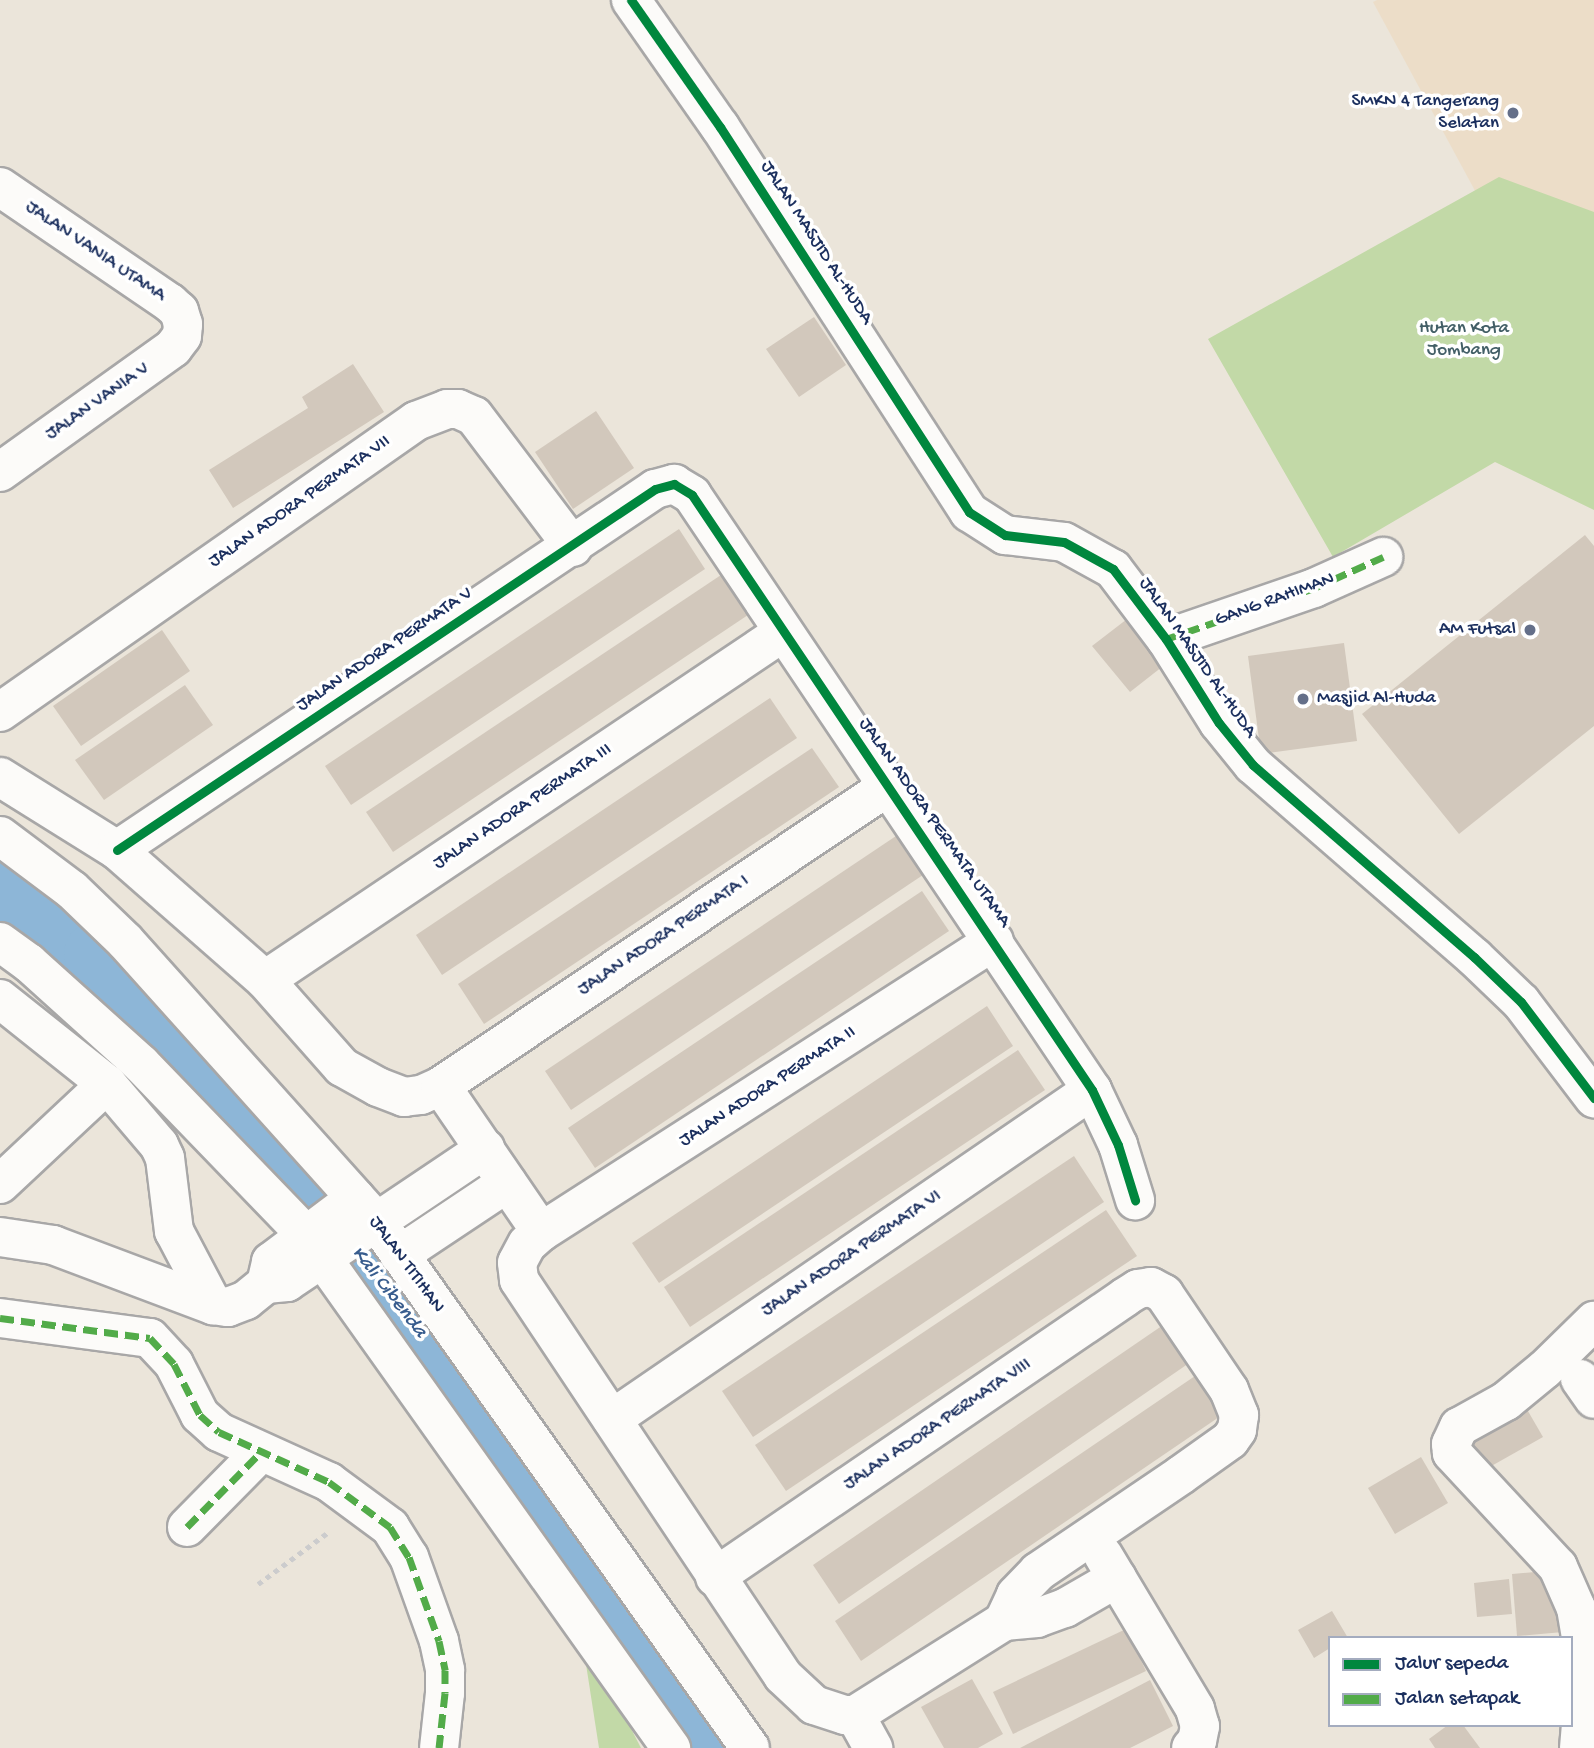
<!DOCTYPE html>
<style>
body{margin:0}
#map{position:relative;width:1594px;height:1748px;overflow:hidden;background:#ebe5da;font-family:"Gochi Hand",sans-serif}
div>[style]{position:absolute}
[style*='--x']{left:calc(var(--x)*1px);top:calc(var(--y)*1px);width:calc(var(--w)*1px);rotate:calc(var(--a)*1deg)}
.built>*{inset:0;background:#ecddc8}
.green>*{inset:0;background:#c2d9a7}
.river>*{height:66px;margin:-33px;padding:0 33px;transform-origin:33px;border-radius:33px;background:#8db6d7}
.building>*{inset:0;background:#d2c8bc}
.path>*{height:4.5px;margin-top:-2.25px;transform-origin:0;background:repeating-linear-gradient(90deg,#cccccd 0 5px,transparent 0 10px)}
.roads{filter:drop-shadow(2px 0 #a8a7a7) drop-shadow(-2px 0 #a8a7a7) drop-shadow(0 2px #a8a7a7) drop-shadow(0 -2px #a8a7a7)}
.street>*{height:38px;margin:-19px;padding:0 19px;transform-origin:19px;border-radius:19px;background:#fcfbf9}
.quiet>*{height:7px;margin-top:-3.5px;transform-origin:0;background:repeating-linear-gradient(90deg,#52ab49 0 14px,transparent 0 21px)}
.cycleway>*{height:9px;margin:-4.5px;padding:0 4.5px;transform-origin:4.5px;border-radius:4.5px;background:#00873e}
.dots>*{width:19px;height:19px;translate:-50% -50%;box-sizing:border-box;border:4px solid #fff;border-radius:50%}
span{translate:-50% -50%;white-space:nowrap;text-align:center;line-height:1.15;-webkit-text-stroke:7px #fff;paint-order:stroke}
.poi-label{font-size:19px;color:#1b2f5e}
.right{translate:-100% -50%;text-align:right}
.left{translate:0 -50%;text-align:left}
.street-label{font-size:19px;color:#1b2f5e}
.park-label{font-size:19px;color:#435f67}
.water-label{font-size:21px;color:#395d8e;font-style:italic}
.legend{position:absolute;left:1328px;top:1636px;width:245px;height:91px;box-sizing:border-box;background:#fff;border:2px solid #a4acbf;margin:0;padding:9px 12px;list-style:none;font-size:21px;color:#1b2f5e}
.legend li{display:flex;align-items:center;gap:14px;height:35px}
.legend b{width:35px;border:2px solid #a4acbf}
</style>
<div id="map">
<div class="built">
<i style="clip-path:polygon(1377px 0,1594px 0,1594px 224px,1513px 261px,1373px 2px)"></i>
</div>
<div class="green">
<i style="clip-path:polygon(1499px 177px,1594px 212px,1594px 510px,1495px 462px,1333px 557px,1208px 339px)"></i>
<i style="clip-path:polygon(581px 1632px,641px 1748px,599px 1748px)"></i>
</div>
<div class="river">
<i style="--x:0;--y:885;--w:119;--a:35.4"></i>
<i style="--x:97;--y:954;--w:416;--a:48.8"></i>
<i style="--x:371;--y:1267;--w:598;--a:53.57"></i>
</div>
<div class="building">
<i style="clip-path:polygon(814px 317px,846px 365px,799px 397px,766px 349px)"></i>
<i style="clip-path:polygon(353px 364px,384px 412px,233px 508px,209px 470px,308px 408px,302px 397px)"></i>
<i style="clip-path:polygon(596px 411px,634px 468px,573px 509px,535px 452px)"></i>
<i style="clip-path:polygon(679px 529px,705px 569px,351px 805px,325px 766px)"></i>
<i style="clip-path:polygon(1585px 535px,1594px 546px,1594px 726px,1459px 834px,1362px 714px)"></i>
<i style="clip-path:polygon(724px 573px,751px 613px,393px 852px,366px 812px)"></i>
<i style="clip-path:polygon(1131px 616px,1167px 663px,1130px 692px,1092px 646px)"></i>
<i style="clip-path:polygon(162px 630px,190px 671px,81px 746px,53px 706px)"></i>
<i style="clip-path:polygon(1344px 643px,1357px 741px,1261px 754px,1248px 656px)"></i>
<i style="clip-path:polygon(185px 685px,213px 725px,104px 800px,75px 760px)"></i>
<i style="clip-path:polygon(770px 698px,797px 738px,442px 975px,416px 935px)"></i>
<i style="clip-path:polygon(812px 748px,839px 787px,484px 1024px,458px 984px)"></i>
<i style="clip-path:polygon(899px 834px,926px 873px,571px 1110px,545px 1071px)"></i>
<i style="clip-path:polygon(922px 891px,949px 931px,595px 1168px,568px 1128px)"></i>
<i style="clip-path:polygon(987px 1006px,1013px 1046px,659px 1283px,632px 1243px)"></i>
<i style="clip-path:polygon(1018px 1050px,1045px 1090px,690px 1327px,664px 1287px)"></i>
<i style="clip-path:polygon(1074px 1156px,1104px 1202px,753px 1437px,722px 1391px)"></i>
<i style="clip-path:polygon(1106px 1210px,1137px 1256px,786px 1491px,755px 1445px)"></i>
<i style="clip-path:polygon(1169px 1321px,1195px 1359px,839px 1604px,813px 1565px)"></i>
<i style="clip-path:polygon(1195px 1376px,1222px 1415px,861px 1661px,835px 1621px)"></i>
<i style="clip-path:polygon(1521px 1399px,1543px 1437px,1479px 1473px,1457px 1436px)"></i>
<i style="clip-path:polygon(1421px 1457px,1448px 1503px,1395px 1534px,1368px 1488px)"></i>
<i style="clip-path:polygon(1558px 1570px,1563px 1632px,1517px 1636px,1512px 1574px)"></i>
<i style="clip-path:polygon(1509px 1579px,1512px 1614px,1477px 1617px,1474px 1583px)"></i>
<i style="clip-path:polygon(1332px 1611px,1348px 1638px,1330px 1638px,1330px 1648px,1314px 1658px,1298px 1630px)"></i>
<i style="clip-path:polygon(1126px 1629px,1146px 1671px,1013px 1734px,993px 1692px)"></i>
<i style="clip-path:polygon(972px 1679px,1003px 1734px,978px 1748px,944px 1748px,921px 1707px)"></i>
<i style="clip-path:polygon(1150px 1680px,1173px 1726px,1144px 1741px,1130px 1748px,1020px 1748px)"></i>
<i style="clip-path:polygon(1448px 1725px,1463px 1725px,1480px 1748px,1435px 1748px,1429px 1739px)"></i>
</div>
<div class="path">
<i style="--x:258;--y:1584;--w:89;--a:-36.4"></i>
</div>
<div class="roads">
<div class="street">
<i style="--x:631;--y:0;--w:155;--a:55"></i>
<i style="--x:720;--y:127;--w:459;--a:57.1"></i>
<i style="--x:969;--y:512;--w:43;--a:32.6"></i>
<i style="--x:1005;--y:535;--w:59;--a:6.8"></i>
<i style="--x:1064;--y:542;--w:56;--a:28.9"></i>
<i style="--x:1113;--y:569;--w:88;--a:52.9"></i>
<i style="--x:1166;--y:639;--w:99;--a:57.8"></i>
<i style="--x:1219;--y:723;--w:54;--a:51"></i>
<i style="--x:1253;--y:765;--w:293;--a:41"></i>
<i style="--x:1474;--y:957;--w:65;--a:43.8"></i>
<i style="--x:1521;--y:1002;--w:121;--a:52.8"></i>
<i style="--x:0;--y:187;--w:206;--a:34.3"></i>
<i style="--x:170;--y:303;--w:12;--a:42"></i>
<i style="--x:179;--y:311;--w:14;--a:73"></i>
<i style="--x:183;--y:324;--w:12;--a:95"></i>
<i style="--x:182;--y:336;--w:15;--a:127"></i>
<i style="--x:173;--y:348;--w:213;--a:144.4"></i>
<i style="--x:1166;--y:639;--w:157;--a:-19"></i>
<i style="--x:1314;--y:588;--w:76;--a:-24.2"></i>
<i style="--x:0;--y:712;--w:508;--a:-34.97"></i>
<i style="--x:416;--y:421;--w:33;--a:-21"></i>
<i style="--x:447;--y:409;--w:11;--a:0"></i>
<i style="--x:458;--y:409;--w:17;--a:24"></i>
<i style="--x:474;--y:416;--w:164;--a:52.9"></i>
<i style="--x:0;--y:777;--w:138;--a:32"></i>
<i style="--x:117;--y:850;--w:197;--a:41.3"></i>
<i style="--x:265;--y:980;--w:116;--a:48.5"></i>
<i style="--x:342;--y:1067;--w:41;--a:29.1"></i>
<i style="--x:378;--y:1087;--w:28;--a:21"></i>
<i style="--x:404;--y:1097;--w:17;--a:-7"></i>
<i style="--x:421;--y:1095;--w:22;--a:-24"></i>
<i style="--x:441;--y:1086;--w:537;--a:-33.84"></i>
<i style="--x:0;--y:836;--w:90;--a:36.9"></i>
<i style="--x:72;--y:890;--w:74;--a:43.9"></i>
<i style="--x:125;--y:941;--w:376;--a:48.1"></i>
<i style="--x:376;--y:1221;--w:646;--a:54.64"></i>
<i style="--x:117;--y:850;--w:648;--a:-33.86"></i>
<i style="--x:655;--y:489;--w:20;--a:-15"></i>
<i style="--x:674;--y:484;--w:21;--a:31"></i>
<i style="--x:692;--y:495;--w:717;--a:56.09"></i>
<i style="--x:1092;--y:1090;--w:61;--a:64.7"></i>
<i style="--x:1118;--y:1145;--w:58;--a:72.8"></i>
<i style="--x:994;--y:941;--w:538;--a:147.28"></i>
<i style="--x:541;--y:1232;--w:18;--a:139"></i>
<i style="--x:527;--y:1244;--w:21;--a:118"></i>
<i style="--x:517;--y:1263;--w:17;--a:83"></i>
<i style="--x:519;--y:1280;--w:476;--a:56.3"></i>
<i style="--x:783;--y:1676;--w:42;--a:43.1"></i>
<i style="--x:814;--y:1705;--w:33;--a:18"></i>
<i style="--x:845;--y:1715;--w:10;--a:0"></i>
<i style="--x:855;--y:1715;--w:176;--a:-32.2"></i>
<i style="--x:1004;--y:1621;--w:33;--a:-5"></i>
<i style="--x:1037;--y:1618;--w:30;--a:-20"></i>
<i style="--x:1065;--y:1608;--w:60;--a:-30"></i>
<i style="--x:0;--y:942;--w:36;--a:36"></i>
<i style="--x:29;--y:963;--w:151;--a:42"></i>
<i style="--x:141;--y:1064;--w:238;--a:46"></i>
<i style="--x:306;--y:1235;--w:630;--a:54.57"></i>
<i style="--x:265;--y:980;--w:623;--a:-33.87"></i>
<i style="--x:0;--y:999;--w:137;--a:38.5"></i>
<i style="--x:107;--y:1084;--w:80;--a:49.6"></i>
<i style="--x:159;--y:1145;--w:14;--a:65"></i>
<i style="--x:165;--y:1158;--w:74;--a:83"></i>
<i style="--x:174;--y:1231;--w:84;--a:62.2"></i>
<i style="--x:441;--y:1086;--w:177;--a:55.6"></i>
<i style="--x:0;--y:1184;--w:146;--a:-43.1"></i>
<i style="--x:0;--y:1237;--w:54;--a:8.6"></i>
<i style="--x:53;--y:1245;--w:171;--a:20.6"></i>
<i style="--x:213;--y:1305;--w:15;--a:8"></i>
<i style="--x:228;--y:1307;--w:19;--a:-21"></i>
<i style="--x:246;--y:1300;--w:26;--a:-39"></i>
<i style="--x:266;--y:1284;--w:21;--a:-5"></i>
<i style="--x:287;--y:1282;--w:239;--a:-33.9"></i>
<i style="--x:399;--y:1255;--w:130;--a:-33.7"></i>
<i style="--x:266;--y:1284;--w:23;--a:-77"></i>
<i style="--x:271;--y:1262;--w:106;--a:-37"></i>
<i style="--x:0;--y:1318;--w:151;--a:7.6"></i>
<i style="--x:150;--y:1338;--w:35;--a:47"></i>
<i style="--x:174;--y:1364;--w:57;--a:63"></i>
<i style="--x:200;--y:1415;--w:25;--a:42"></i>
<i style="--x:219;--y:1432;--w:121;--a:24.4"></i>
<i style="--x:329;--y:1482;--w:76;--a:36.4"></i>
<i style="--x:390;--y:1527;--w:36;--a:58"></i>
<i style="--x:409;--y:1557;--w:89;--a:70.3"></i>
<i style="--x:439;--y:1641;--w:30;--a:78"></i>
<i style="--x:445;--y:1670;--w:23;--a:90"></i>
<i style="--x:445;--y:1693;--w:55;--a:96.2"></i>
<i style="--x:1580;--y:1379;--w:24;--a:55"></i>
<i style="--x:612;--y:1419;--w:582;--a:-34.43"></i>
<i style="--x:187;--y:1527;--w:105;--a:-45.4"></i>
<i style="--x:1103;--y:1555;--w:179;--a:59.1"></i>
<i style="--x:1195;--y:1709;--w:18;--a:74"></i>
<i style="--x:1200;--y:1726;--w:15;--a:101"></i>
<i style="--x:1197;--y:1741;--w:9;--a:131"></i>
<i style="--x:715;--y:1577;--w:496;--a:-34.3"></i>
<i style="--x:1125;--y:1297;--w:15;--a:-32"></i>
<i style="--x:1138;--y:1289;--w:13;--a:-9"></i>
<i style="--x:1151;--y:1287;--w:15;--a:28"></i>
<i style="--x:1164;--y:1294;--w:116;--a:55.9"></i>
<i style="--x:1229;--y:1390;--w:27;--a:68"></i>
<i style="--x:1239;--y:1415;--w:15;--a:98"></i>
<i style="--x:1237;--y:1430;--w:12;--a:125"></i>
<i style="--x:1230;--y:1440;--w:60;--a:144.5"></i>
<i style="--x:1181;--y:1475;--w:173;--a:145.9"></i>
<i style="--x:1038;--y:1572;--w:32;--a:134"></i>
<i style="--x:1016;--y:1595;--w:29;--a:115"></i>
<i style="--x:855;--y:1715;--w:38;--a:61"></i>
<i style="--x:1579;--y:1748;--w:60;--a:-85.2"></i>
<i style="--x:1584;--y:1688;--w:39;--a:-91"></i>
<i style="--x:1583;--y:1649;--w:42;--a:-99.7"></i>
<i style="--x:1576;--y:1608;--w:45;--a:-113.7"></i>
<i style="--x:1558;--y:1567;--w:156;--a:-132.9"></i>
<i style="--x:1452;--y:1453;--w:9;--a:-96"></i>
<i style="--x:1451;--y:1444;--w:19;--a:-65"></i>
<i style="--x:1459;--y:1427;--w:54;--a:-29"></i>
<i style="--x:1506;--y:1401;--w:50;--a:-39.4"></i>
<i style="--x:1545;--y:1369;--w:69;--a:-44.4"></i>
</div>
</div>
<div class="quiet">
<i style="--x:1166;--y:639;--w:157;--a:-19"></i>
<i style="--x:1314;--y:588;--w:76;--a:-24.2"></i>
<i style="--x:0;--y:1318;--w:151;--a:7.6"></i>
<i style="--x:150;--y:1338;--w:35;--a:47"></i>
<i style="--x:174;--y:1364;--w:57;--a:63"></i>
<i style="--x:200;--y:1415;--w:25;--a:42"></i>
<i style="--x:219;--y:1432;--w:121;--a:24.4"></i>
<i style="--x:329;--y:1482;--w:76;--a:36.4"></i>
<i style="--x:390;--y:1527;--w:36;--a:58"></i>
<i style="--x:409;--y:1557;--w:89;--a:70.3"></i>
<i style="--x:439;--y:1641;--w:30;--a:78"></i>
<i style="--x:445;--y:1670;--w:23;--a:90"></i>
<i style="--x:445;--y:1693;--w:55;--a:96.2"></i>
<i style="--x:187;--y:1527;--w:105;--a:-45.4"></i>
</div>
<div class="cycleway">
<i style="--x:631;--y:0;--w:155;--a:55"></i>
<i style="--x:720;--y:127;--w:459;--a:57.1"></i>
<i style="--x:969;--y:512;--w:43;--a:32.6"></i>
<i style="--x:1005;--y:535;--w:59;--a:6.8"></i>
<i style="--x:1064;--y:542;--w:56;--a:28.9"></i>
<i style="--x:1113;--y:569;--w:88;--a:52.9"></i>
<i style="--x:1166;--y:639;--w:99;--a:57.8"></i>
<i style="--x:1219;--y:723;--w:54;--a:51"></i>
<i style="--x:1253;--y:765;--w:293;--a:41"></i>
<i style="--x:1474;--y:957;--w:65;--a:43.8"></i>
<i style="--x:1521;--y:1002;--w:121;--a:52.8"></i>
<i style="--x:117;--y:850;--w:648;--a:-33.86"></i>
<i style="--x:655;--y:489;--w:20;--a:-15"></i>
<i style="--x:674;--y:484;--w:21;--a:31"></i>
<i style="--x:692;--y:495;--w:717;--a:56.09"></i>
<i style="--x:1092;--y:1090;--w:61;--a:64.7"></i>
<i style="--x:1118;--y:1145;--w:58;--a:72.8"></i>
</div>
<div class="dots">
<i style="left:1513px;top:113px;background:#646f89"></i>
<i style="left:1530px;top:630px;background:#646f89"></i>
<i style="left:1303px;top:699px;background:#646f89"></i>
</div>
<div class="poi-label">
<span class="right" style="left:1499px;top:113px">SMKN 4 Tangerang<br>Selatan</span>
<span class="right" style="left:1516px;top:630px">AM Futsal</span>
<span class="left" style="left:1317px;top:699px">Masjid Al-Huda</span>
</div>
<div class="street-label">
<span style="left:816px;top:243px;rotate:57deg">JALAN MASJID AL-HUDA</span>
<span style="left:95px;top:252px;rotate:34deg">JALAN VANIA UTAMA</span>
<span style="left:98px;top:402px;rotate:-35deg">JALAN VANIA V</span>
<span style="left:300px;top:502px;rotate:-35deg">JALAN ADORA PERMATA VII</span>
<span style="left:1275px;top:600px;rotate:-20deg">GANG RAHIMAN</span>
<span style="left:385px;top:650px;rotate:-34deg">JALAN ADORA PERMATA V</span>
<span style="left:1197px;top:658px;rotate:55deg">JALAN MASJID AL-HUDA</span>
<span style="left:523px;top:807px;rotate:-34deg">JALAN ADORA PERMATA III</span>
<span style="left:934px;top:823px;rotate:55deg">JALAN ADORA PERMATA UTAMA</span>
<span style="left:664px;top:936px;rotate:-34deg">JALAN ADORA PERMATA I</span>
<span style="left:768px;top:1087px;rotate:-33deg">JALAN ADORA PERMATA II</span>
<span style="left:852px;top:1254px;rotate:-34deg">JALAN ADORA PERMATA VI</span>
<span style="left:406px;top:1265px;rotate:54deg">JALAN TITIHAN</span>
<span style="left:938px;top:1425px;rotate:-34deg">JALAN ADORA PERMATA VIII</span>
</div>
<div class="park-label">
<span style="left:1464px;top:340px">Hutan Kota<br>Jombang</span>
</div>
<div class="water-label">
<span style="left:388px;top:1293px;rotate:52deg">Kali Cibenda</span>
</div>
<ul class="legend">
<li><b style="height:9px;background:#00873e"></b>Jalur sepeda</li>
<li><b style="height:9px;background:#52ab49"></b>Jalan setapak</li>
</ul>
</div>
